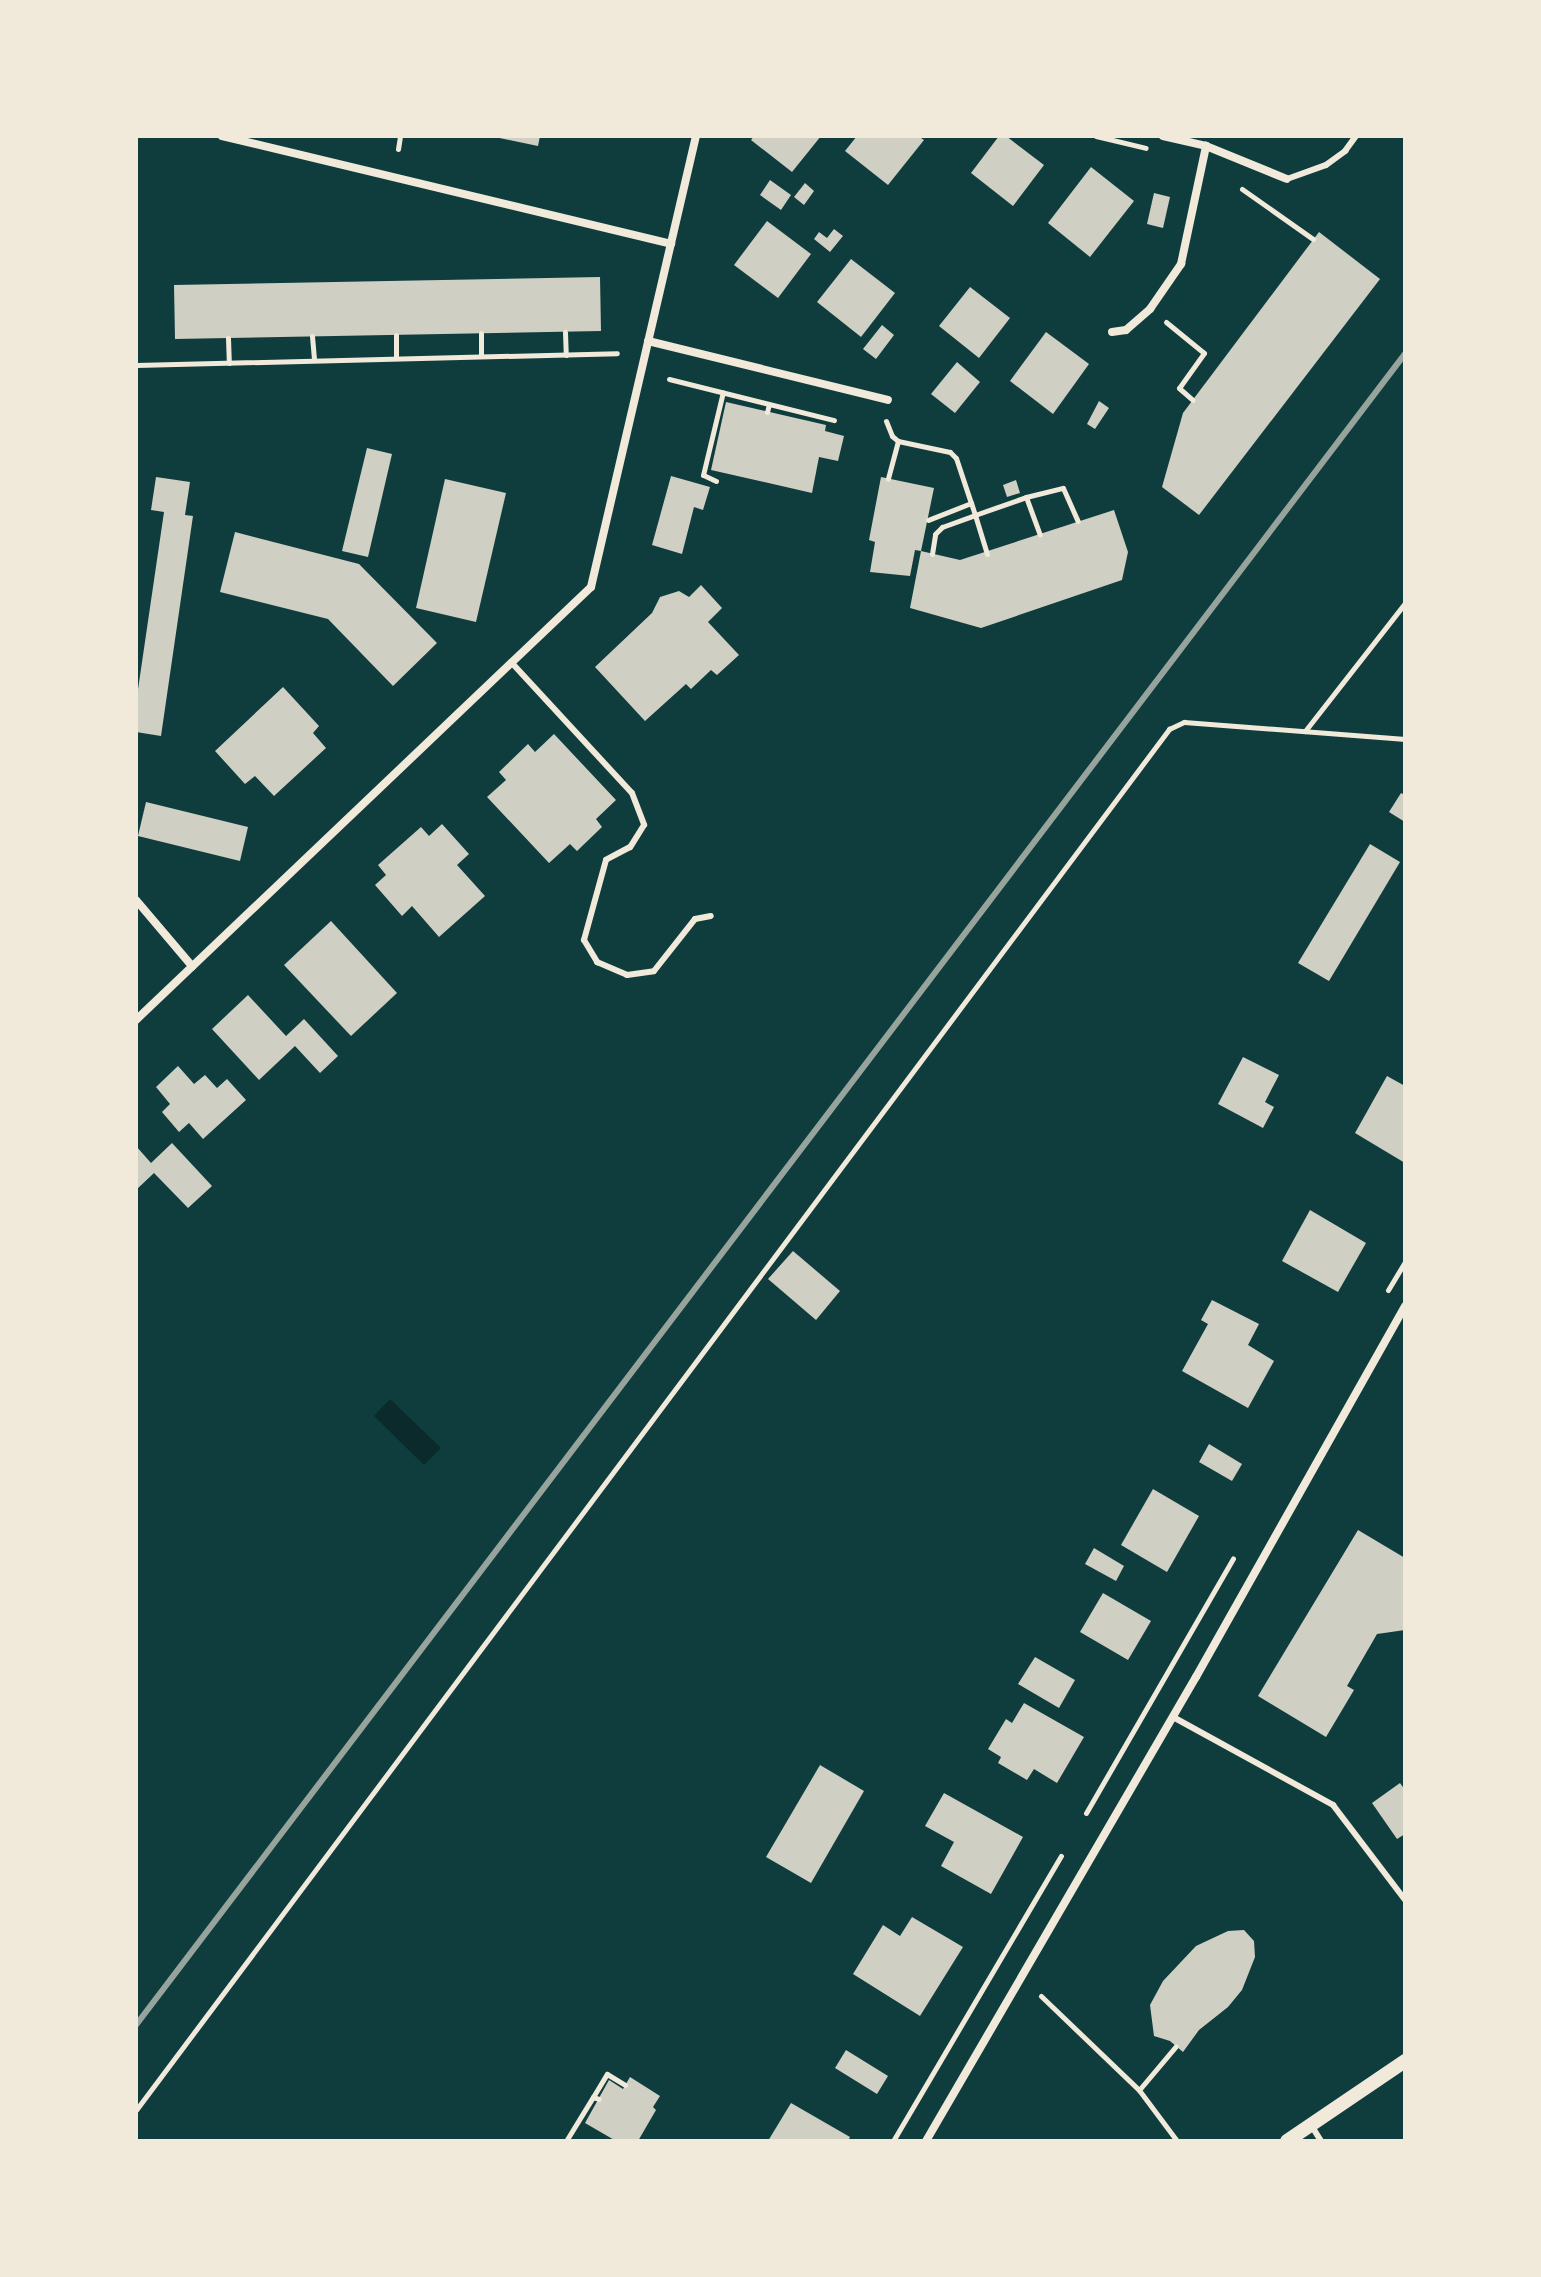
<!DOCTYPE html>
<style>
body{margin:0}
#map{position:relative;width:1541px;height:2277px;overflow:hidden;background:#0f3d3e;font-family:"Source Sans 3",sans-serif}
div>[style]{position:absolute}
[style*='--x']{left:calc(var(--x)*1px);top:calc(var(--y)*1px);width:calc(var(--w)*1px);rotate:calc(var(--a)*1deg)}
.water>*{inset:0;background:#0a2a2b}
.building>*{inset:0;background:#cfcfc3}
.path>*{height:5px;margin:-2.5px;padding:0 2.5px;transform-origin:2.5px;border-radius:2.5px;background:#f1e9da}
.service>*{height:6px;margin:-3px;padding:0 3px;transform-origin:3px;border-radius:3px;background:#f1e9da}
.minor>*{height:8px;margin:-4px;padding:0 4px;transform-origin:4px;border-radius:4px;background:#f1e9da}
.tertiary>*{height:14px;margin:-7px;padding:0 7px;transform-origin:7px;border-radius:7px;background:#f1e9da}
.rail>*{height:6px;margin:-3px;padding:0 3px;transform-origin:3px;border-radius:3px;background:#97a49c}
span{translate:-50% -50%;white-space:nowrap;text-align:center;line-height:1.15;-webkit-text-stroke:6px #f1e9da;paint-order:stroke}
.frame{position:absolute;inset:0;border:138px solid #f1e9da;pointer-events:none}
</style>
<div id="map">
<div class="water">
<i style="clip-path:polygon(390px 1399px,441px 1448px,424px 1465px,374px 1416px)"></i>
</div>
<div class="building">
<i style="clip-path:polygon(490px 136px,540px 136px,538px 146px)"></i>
<i style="clip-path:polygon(754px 136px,821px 136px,792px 172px,751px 140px)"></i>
<i style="clip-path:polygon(857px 136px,918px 136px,924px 140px,888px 185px,845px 151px)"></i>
<i style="clip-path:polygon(999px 136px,1006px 136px,1044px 165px,1013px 206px,971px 173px)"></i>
<i style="clip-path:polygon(1091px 167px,1134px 201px,1090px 257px,1048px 223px)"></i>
<i style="clip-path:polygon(770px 180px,791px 195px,781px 210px,760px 195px)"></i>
<i style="clip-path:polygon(805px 183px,814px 191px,804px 205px,794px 197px)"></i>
<i style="clip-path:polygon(1154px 193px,1170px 197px,1163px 228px,1147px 224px)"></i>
<i style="clip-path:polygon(767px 221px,811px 254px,778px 298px,734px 265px)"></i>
<i style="clip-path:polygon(834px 229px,843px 236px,830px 252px,814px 239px,819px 232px,827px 238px)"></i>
<i style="clip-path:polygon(1319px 232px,1380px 279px,1199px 515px,1162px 487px,1183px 413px)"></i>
<i style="clip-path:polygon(851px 259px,895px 293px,861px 337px,817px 302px)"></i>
<i style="clip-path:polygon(600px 277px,601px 331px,175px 339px,174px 285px)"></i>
<i style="clip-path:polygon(970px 287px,1010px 318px,979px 358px,939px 326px)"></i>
<i style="clip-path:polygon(882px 325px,894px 335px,876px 359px,863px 349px)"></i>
<i style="clip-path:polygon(1046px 332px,1089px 364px,1053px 414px,1010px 381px)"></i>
<i style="clip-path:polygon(957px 362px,980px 382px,955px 413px,931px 394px)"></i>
<i style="clip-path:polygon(1099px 401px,1109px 408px,1095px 429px,1087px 424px)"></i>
<i style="clip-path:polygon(726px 402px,826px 425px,825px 431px,844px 436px,838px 461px,819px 457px,812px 493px,711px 470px)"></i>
<i style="clip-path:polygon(367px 448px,392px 454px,368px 557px,342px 551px)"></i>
<i style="clip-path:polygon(671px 476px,710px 487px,703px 510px,694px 507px,682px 554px,652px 545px)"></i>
<i style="clip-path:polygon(156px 477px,190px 482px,185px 515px,193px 516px,161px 736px,136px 732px,136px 703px,164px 512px,151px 510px)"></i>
<i style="clip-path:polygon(881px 477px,934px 488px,921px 551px,915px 550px,910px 576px,870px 572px,875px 542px,869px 540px)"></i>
<i style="clip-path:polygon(445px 479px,506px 493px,476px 622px,416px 608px)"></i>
<i style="clip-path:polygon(1016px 480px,1020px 493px,1007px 497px,1003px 485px)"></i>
<i style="clip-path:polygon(1114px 510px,1128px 552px,1122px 580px,981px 628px,910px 608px,921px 551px,960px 560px)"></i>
<i style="clip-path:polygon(235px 532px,359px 564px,437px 643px,393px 686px,328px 619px,220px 592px)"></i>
<i style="clip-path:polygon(701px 585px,722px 608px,708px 622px,739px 655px,717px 675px,711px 670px,691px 689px,686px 684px,645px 721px,595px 667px,652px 613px,660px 597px,679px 591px,689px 597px)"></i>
<i style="clip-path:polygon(283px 687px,319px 726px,313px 733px,326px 748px,274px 796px,255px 776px,245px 784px,215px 751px)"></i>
<i style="clip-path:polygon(554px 734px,616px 800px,596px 819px,602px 827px,577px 851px,570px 844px,549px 863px,487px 797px,506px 780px,499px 772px,528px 744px,535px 752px)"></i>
<i style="clip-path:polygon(1401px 793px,1405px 795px,1405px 822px,1389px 812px)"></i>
<i style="clip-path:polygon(146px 802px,248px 827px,240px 861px,138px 836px)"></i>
<i style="clip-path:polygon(442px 824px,469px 854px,457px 865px,485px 896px,439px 937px,412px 906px,402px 916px,375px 885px,386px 875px,378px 865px,421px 827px,429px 836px)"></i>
<i style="clip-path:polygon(1370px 844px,1400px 862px,1329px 981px,1298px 963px)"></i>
<i style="clip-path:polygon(331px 921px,397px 993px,351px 1036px,284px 965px)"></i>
<i style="clip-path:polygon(248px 995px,286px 1036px,304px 1019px,338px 1056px,320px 1073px,295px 1046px,259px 1080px,212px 1029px)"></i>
<i style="clip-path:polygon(1243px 1057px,1279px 1075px,1265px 1102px,1274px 1107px,1263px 1128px,1218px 1104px)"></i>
<i style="clip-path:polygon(178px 1066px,194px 1084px,205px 1075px,217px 1088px,227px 1079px,246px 1100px,203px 1139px,189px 1123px,179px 1132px,162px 1112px,170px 1104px,156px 1087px)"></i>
<i style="clip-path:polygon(1387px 1076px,1405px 1086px,1405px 1163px,1355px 1133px)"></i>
<i style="clip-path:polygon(172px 1143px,212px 1186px,188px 1208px,154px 1173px,136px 1190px,136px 1146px,151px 1163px)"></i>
<i style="clip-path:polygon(1310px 1210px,1366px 1243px,1338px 1292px,1282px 1261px)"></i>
<i style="clip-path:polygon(793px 1251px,840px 1291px,816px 1320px,768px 1279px)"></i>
<i style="clip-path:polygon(1212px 1300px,1259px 1324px,1248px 1345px,1274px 1361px,1248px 1408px,1182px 1371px,1208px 1324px,1201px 1320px)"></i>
<i style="clip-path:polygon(1209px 1444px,1242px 1464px,1232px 1481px,1199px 1462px)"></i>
<i style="clip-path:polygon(1153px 1489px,1199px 1516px,1167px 1572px,1121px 1545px)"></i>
<i style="clip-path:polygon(1358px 1530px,1405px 1558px,1405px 1630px,1377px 1634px,1347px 1686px,1354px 1690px,1326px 1737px,1258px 1696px)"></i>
<i style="clip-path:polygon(1094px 1548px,1124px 1566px,1116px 1581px,1085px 1564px)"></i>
<i style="clip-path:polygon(1103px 1593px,1151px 1621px,1128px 1660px,1080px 1632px)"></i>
<i style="clip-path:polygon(1035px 1657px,1075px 1680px,1059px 1708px,1018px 1684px)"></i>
<i style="clip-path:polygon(1024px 1703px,1084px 1737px,1057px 1783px,1034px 1769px,1027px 1780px,998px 1763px,1001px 1757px,988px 1749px,1006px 1719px,1012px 1723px)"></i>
<i style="clip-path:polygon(820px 1765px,864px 1791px,811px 1883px,766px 1857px)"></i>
<i style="clip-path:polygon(1400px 1783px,1405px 1790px,1405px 1834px,1397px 1839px,1372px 1803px)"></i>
<i style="clip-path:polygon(944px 1793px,1023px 1837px,991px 1894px,941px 1866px,954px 1842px,925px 1826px)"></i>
<i style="clip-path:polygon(912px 1917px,963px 1947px,920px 2016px,853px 1974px,883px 1925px,900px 1936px)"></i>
<i style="clip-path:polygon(1244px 1930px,1254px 1941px,1255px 1957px,1242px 1990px,1228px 2007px,1199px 2030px,1183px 2052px,1170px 2041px,1154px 2036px,1150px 2005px,1163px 1981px,1196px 1946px,1228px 1931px)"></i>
<i style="clip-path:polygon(846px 2050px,888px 2076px,877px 2094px,835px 2068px)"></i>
<i style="clip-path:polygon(630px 2077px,660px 2096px,653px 2107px,656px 2110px,638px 2141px,616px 2141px,585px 2123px,609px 2080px,623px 2089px)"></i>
<i style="clip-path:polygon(791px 2103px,850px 2137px,848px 2141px,768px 2141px)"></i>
</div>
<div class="path">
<i style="--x:1096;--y:136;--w:51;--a:13.5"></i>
<i style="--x:398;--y:149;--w:13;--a:-81"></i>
<i style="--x:1242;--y:189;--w:87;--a:35.2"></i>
<i style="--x:1166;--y:322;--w:49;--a:39.2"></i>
<i style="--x:1204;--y:353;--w:43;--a:125.5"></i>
<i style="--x:1179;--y:388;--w:18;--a:41"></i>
<i style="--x:565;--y:332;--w:23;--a:88"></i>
<i style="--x:481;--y:333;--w:23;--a:90"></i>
<i style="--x:396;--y:335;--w:22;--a:90"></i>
<i style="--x:312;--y:336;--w:24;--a:85"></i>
<i style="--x:228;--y:338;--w:25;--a:88"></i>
<i style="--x:136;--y:365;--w:481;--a:-1.4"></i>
<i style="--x:669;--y:379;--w:170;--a:14"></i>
<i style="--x:767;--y:412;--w:8;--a:-76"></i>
<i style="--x:886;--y:421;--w:16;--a:68"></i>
<i style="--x:892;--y:436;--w:8;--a:40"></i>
<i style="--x:898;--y:441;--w:39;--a:105"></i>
<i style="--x:898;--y:441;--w:53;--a:11.9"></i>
<i style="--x:950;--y:452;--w:8;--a:45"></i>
<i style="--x:956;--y:458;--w:47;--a:71.6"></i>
<i style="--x:971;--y:503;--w:46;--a:158.4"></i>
<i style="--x:716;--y:481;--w:14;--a:-155"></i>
<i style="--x:703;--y:475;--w:85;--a:-76.5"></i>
<i style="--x:1026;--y:497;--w:38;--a:-14"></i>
<i style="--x:1063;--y:488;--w:36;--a:66"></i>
<i style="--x:932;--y:554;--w:20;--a:-81"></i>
<i style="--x:935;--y:534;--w:10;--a:-45"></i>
<i style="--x:942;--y:527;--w:35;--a:-20"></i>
<i style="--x:975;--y:515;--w:13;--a:-108"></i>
<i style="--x:987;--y:554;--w:41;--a:-107.1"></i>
<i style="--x:975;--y:515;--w:54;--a:-19.4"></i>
<i style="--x:1026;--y:497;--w:40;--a:69.8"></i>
<i style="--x:1305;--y:731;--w:162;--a:-52"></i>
<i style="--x:1388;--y:1290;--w:33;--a:-59"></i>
<i style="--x:1086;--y:1813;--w:294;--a:-60"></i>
<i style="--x:1041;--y:1996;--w:136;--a:43.8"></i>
<i style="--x:1139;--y:2090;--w:64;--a:53.3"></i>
<i style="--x:1139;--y:2090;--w:57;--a:-49.9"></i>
<i style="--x:593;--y:2097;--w:27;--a:-59"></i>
<i style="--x:607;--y:2074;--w:21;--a:31"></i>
<i style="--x:136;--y:2110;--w:1725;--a:-53.2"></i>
<i style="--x:1169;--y:729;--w:17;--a:-25"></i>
<i style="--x:1184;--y:722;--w:222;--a:4.4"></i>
<i style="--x:566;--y:2141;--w:52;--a:-58.5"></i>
<i style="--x:593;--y:2097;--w:6;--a:18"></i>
<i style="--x:893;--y:2141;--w:331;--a:-59.5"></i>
</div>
<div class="service">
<i style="--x:1287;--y:179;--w:41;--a:-19.7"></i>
<i style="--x:1326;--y:165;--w:24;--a:-36"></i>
<i style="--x:1345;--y:151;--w:19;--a:-54"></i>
<i style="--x:511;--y:662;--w:178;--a:47.3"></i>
<i style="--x:632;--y:793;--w:34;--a:69"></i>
<i style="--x:644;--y:825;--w:26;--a:122"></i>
<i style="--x:630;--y:847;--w:27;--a:152"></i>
<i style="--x:606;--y:860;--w:83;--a:105.4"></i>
<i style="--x:584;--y:940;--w:26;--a:59"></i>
<i style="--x:597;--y:962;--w:33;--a:23"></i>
<i style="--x:627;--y:975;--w:27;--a:-8"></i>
<i style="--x:654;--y:971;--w:66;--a:-51.7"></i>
<i style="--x:695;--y:919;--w:16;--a:-11"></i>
<i style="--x:1173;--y:1717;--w:183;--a:28.8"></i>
<i style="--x:1333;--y:1805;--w:119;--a:52.8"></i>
<i style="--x:1311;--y:2125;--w:19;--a:58"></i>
</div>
<div class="minor">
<i style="--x:222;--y:136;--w:462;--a:13.5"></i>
<i style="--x:1163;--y:136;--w:44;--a:13.1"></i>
<i style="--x:1206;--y:146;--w:87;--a:22.2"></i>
<i style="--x:1112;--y:332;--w:14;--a:-8"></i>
<i style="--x:1126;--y:330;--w:32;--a:-41"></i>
<i style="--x:1150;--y:309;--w:55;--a:-55.4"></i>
<i style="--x:1181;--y:264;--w:121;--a:-78"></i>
<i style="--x:648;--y:341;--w:247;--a:13.8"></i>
<i style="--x:136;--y:900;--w:87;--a:49.7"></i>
<i style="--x:136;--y:1020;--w:628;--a:-43.58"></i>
<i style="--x:591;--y:587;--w:463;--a:-76.9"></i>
<i style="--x:926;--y:2141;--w:537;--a:-59.81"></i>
<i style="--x:1196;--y:1677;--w:426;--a:-60.6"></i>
</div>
<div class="tertiary">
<i style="--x:1287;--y:2141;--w:143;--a:-34.1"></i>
</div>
<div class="rail">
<i style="--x:136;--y:2025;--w:2098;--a:-52.79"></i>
</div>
<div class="frame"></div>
</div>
